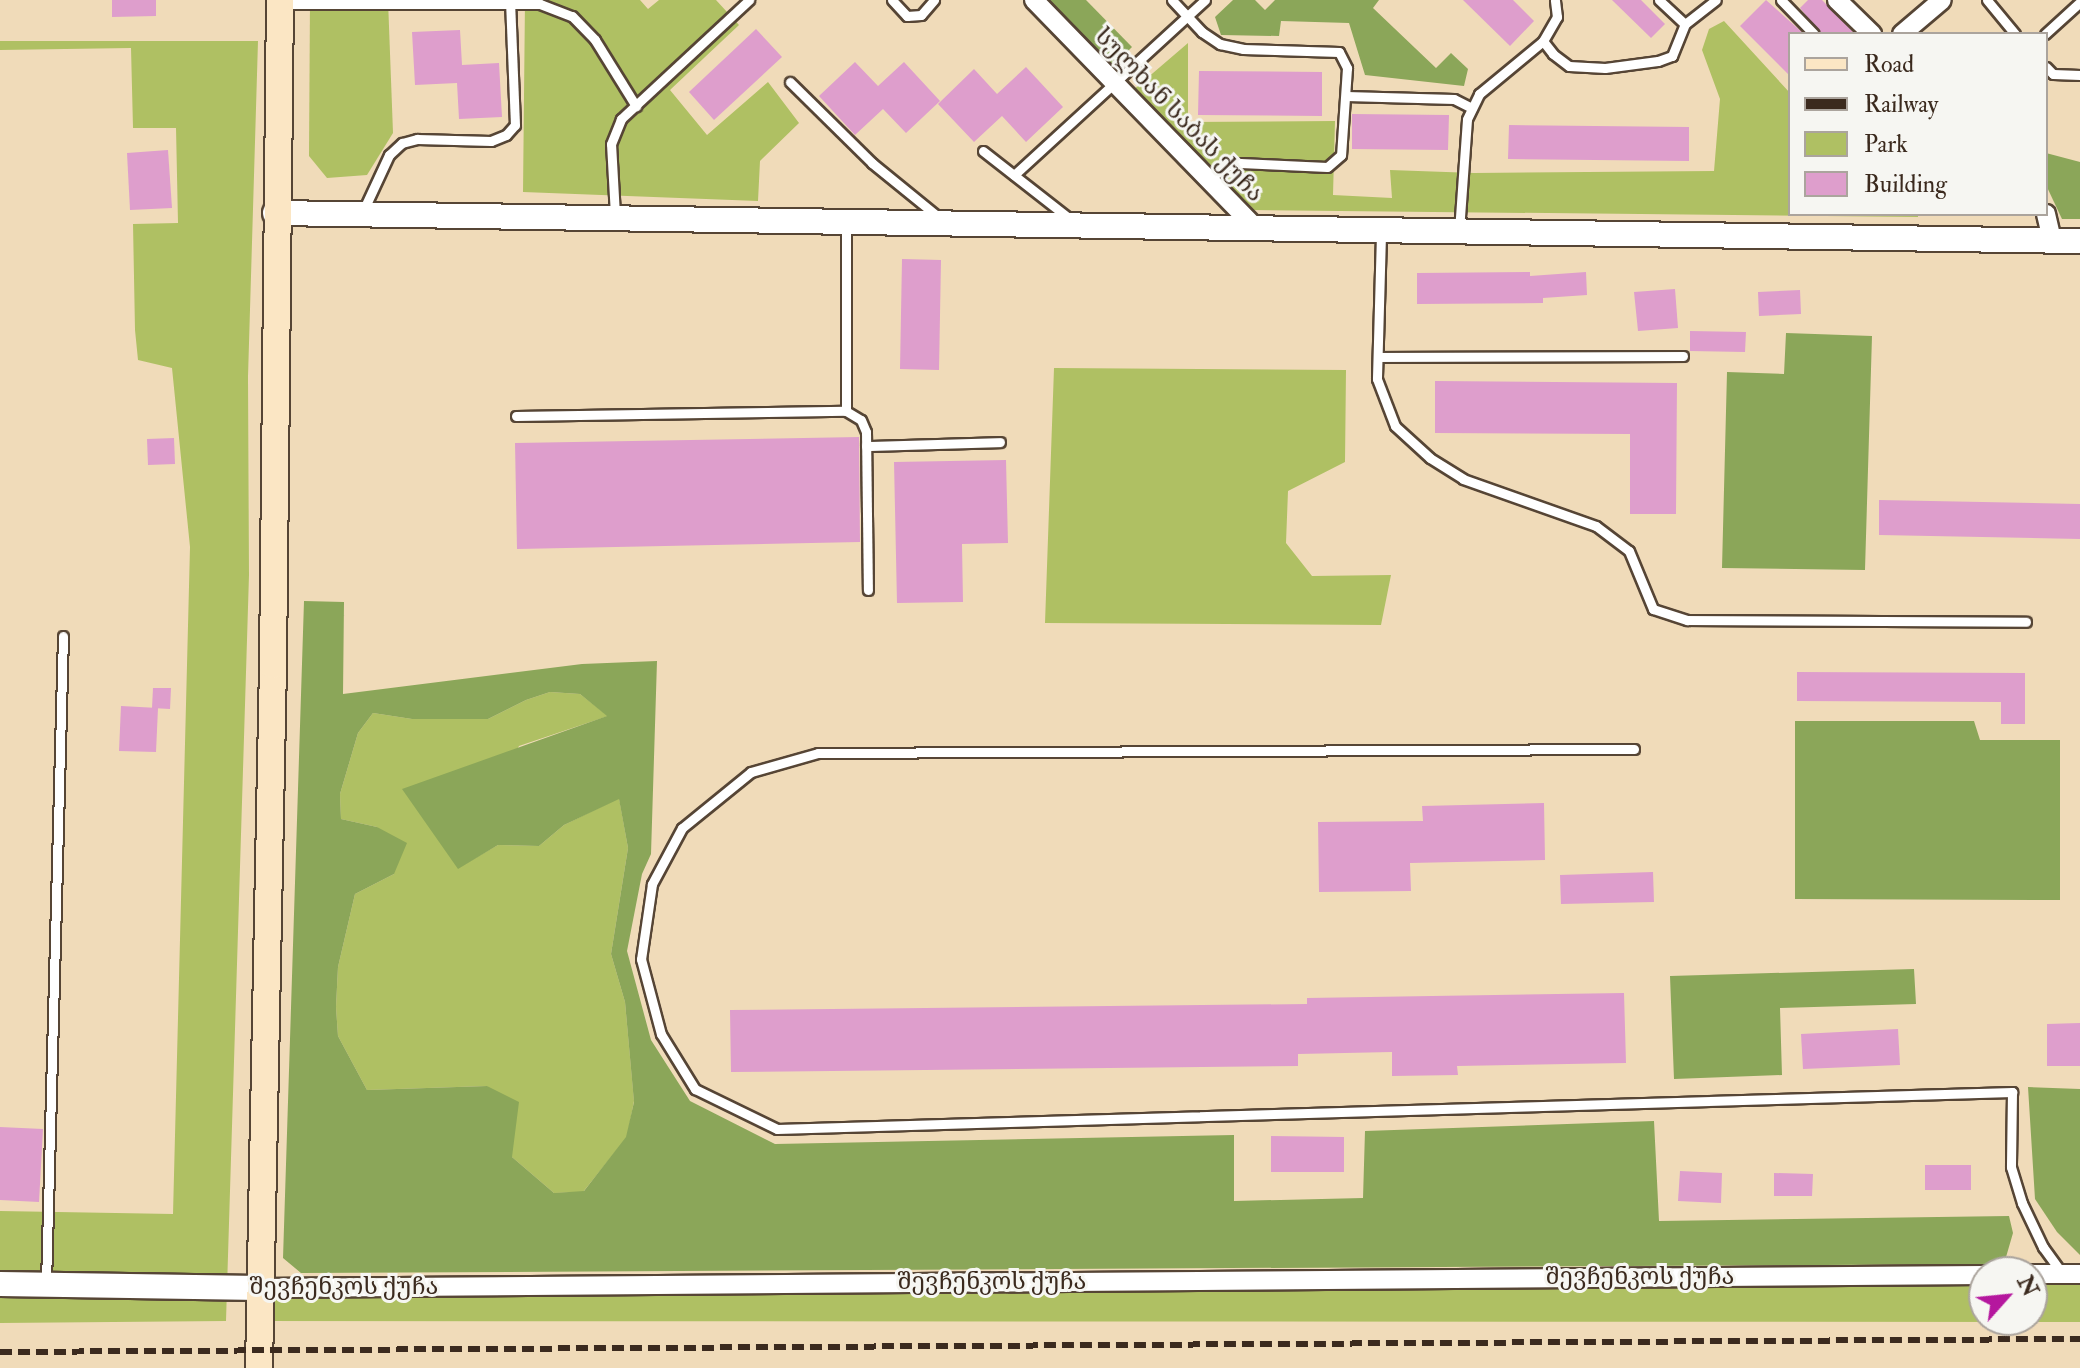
<!DOCTYPE html>
<meta charset="utf-8">
<style>
body{margin:0}
#map{position:relative;width:2080px;height:1368px;overflow:hidden;background:#f0dbb9;font-family:"IM FELL Double Pica","Noto Serif Georgian",serif}
div>[style]{position:absolute}
[style*='--x']{left:calc(var(--x)*1px);top:calc(var(--y)*1px);width:calc(var(--w)*1px);rotate:calc(var(--a)*1deg)}
.green>*{inset:0;background:#afc063}
.forest>*{inset:0;background:#8ba659}
.building>*{inset:0;background:#de9ecc}
.roads{filter:drop-shadow(2px 0 #564535) drop-shadow(-2px 0 #564535) drop-shadow(0 2px #564535) drop-shadow(0 -2px #564535)}
.service>*{height:9px;margin:-4.5px;padding:0 4.5px;transform-origin:4.5px;border-radius:4.5px;background:#fff}
.minor>*{height:18px;margin:-9px;padding:0 9px;transform-origin:9px;border-radius:9px;background:#fff}
.tertiary>*{height:24px;margin:-12px;padding:0 12px;transform-origin:12px;border-radius:12px;background:#fff}
.secondary>*{height:26px;margin:-13px;padding:0 13px;transform-origin:13px;border-radius:13px;background:#fbe6c4}
.rail>*{height:6px;margin-top:-3px;transform-origin:0;background:repeating-linear-gradient(90deg,#3b2a1e 0 12px,transparent 0 18px)}
span{translate:-50% -50%;white-space:nowrap;text-align:center;line-height:1.15;-webkit-text-stroke:6px #f6f6f2;paint-order:stroke}
.street-label{font-size:24px;color:#3b2a1e}
.legend{position:absolute;left:1788px;top:32px;width:260px;height:184px;box-sizing:border-box;background:#f6f6f2;border:2px solid #aba49d;margin:0;padding:10px 14px;list-style:none;font-size:24px;color:#3b2a1e}
.legend li{display:flex;align-items:center;gap:16px;height:40px}
.legend b{width:40px;border:2px solid #aba49d}
.north{position:absolute;left:1968px;top:1256px;width:80px;height:80px;box-sizing:border-box;background:#f6f6f2;border:2px solid #aba49d;border-radius:50%;rotate:63deg;font-size:22px;font-weight:700;line-height:32px;text-align:center;color:#3b2a1e}
.north::after{content:'';display:block;margin:auto;width:28px;height:36px;background:#b5179e;clip-path:polygon(50% 0,100% 100%,50% 72%,0 100%)}
</style>
<div id="map">
<div class="green">
<i style="clip-path:polygon(310px 0,388px 0,393px 133px,367px 175px,327px 178px,309px 156px)"></i>
<i style="clip-path:polygon(525px 0,640px 0,648px 9px,659px 0,716px 0,739px 25px,670px 90px,707px 135px,768px 82px,799px 123px,760px 161px,758px 201px,523px 192px)"></i>
<i style="clip-path:polygon(1724px 21px,1790px 93px,1790px 214px,1918px 214px,1918px 217px,1252px 210px,1132px 91px,1188px 43px,1188px 122px,1335px 121px,1333px 195px,1392px 198px,1390px 170px,1474px 173px,1714px 171px,1720px 99px,1702px 50px,1709px 29px)"></i>
<i style="clip-path:polygon(0 41px,258px 41px,248px 377px,249px 575px,226px 1321px,0 1323px,0 1211px,173px 1214px,190px 547px,172px 368px,138px 360px,135px 330px,133px 224px,178px 223px,176px 128px,133px 128px,131px 48px,0 50px)"></i>
<i style="clip-path:polygon(1054px 368px,1346px 370px,1345px 462px,1288px 491px,1286px 543px,1312px 576px,1391px 575px,1381px 625px,1045px 623px)"></i>
<i style="clip-path:polygon(550px 692px,580px 694px,608px 716px,519px 746px,458px 868px,498px 845px,539px 846px,564px 825px,619px 798px,628px 848px,611px 954px,625px 1002px,634px 1101px,627px 1137px,583px 1192px,554px 1193px,512px 1157px,487px 1086px,367px 1090px,338px 1036px,336px 1007px,338px 967px,355px 894px,394px 874px,377px 827px,341px 819px,340px 794px,358px 733px,373px 713px,412px 719px,488px 719px,526px 700px)"></i>
<i style="clip-path:polygon(2032px 1274px,2080px 1274px,2080px 1322px,257px 1321px,259px 1288px,1984px 1275px,1984px 1320px,2032px 1320px)"></i>
</div>
<div class="forest">
<i style="clip-path:polygon(1046px 0,1086px 0,1132px 47px,1111px 68px)"></i>
<i style="clip-path:polygon(1233px 0,1255px 0,1265px 10px,1275px 0,1379px 0,1373px 8px,1436px 68px,1451px 53px,1468px 69px,1464px 86px,1365px 75px,1349px 23px,1281px 21px,1279px 36px,1221px 35px,1215px 17px)"></i>
<i style="clip-path:polygon(2046px 153px,2080px 162px,2080px 219px,2062px 219px,2046px 185px)"></i>
<i style="clip-path:polygon(1786px 333px,1872px 336px,1865px 570px,1722px 568px,1727px 372px,1784px 374px)"></i>
<i style="clip-path:polygon(evenodd,304px 601px,344px 602px,343px 694px,582px 664px,657px 661px,651px 854px,642px 874px,627px 951px,651px 1040px,690px 1101px,775px 1144px,1234px 1135px,1234px 1201px,1363px 1198px,1365px 1131px,1654px 1121px,1659px 1221px,2009px 1216px,2013px 1233px,2004px 1264px,301px 1273px,283px 1258px,304px 601px,550px 692px,580px 694px,607px 716px,402px 789px,458px 869px,498px 845px,539px 846px,564px 825px,619px 799px,628px 848px,611px 954px,625px 1002px,634px 1102px,626px 1137px,584px 1191px,554px 1193px,512px 1157px,519px 1102px,487px 1086px,367px 1090px,338px 1036px,336px 1007px,338px 967px,355px 894px,394px 874px,407px 843px,377px 827px,341px 819px,340px 794px,358px 733px,373px 713px,412px 719px,488px 719px,526px 700px,550px 692px)"></i>
<i style="clip-path:polygon(1795px 721px,1974px 721px,1980px 740px,2060px 740px,2060px 900px,1795px 899px)"></i>
<i style="clip-path:polygon(1914px 969px,1916px 1004px,1780px 1008px,1782px 1075px,1674px 1079px,1670px 976px)"></i>
<i style="clip-path:polygon(2028px 1087px,2080px 1089px,2080px 1255px,2057px 1232px,2035px 1199px)"></i>
</div>
<div class="building">
<i style="clip-path:polygon(112px 0,156px 0,156px 16px,112px 17px)"></i>
<i style="clip-path:polygon(1463px 0,1513px 0,1534px 21px,1510px 46px)"></i>
<i style="clip-path:polygon(1612px 0,1641px 0,1665px 24px,1651px 38px)"></i>
<i style="clip-path:polygon(1766px 0,1804px 34px,1790px 34px,1790px 76px,1740px 26px)"></i>
<i style="clip-path:polygon(1808px 0,1822px 0,1855px 34px,1821px 34px,1800px 8px)"></i>
<i style="clip-path:polygon(756px 29px,782px 57px,714px 120px,689px 92px)"></i>
<i style="clip-path:polygon(460px 30px,462px 65px,499px 63px,502px 117px,459px 119px,457px 83px,415px 85px,412px 32px)"></i>
<i style="clip-path:polygon(855px 62px,878px 86px,904px 62px,940px 101px,906px 133px,883px 109px,855px 135px,819px 96px)"></i>
<i style="clip-path:polygon(1026px 67px,1063px 107px,1026px 142px,1002px 116px,974px 142px,938px 104px,974px 69px,997px 94px)"></i>
<i style="clip-path:polygon(1199px 71px,1322px 72px,1322px 116px,1198px 115px)"></i>
<i style="clip-path:polygon(1352px 114px,1449px 115px,1448px 150px,1352px 149px)"></i>
<i style="clip-path:polygon(1509px 125px,1689px 127px,1689px 161px,1508px 159px)"></i>
<i style="clip-path:polygon(168px 150px,172px 208px,130px 210px,127px 153px)"></i>
<i style="clip-path:polygon(902px 259px,941px 260px,939px 370px,900px 369px)"></i>
<i style="clip-path:polygon(1530px 272px,1530px 276px,1586px 272px,1587px 295px,1543px 298px,1543px 303px,1417px 304px,1417px 273px)"></i>
<i style="clip-path:polygon(1675px 289px,1678px 328px,1638px 331px,1634px 292px)"></i>
<i style="clip-path:polygon(1800px 290px,1801px 314px,1759px 316px,1758px 292px)"></i>
<i style="clip-path:polygon(1690px 331px,1746px 332px,1745px 352px,1690px 351px)"></i>
<i style="clip-path:polygon(1435px 381px,1677px 383px,1676px 514px,1630px 514px,1630px 434px,1435px 433px)"></i>
<i style="clip-path:polygon(859px 437px,860px 542px,517px 549px,515px 443px)"></i>
<i style="clip-path:polygon(174px 438px,175px 464px,148px 465px,147px 439px)"></i>
<i style="clip-path:polygon(1006px 460px,1008px 543px,962px 544px,963px 602px,897px 603px,894px 462px)"></i>
<i style="clip-path:polygon(1879px 500px,2080px 504px,2080px 539px,1879px 535px)"></i>
<i style="clip-path:polygon(1797px 672px,2025px 673px,2025px 724px,2001px 724px,2001px 702px,1797px 701px)"></i>
<i style="clip-path:polygon(153px 688px,171px 688px,170px 709px,152px 708px)"></i>
<i style="clip-path:polygon(121px 706px,158px 708px,156px 752px,119px 751px)"></i>
<i style="clip-path:polygon(1544px 803px,1545px 860px,1410px 863px,1411px 891px,1319px 892px,1318px 822px,1423px 821px,1422px 806px)"></i>
<i style="clip-path:polygon(1653px 872px,1654px 902px,1561px 904px,1560px 875px)"></i>
<i style="clip-path:polygon(1624px 993px,1626px 1063px,1457px 1066px,1458px 1075px,1392px 1076px,1392px 1052px,1298px 1054px,1298px 1066px,731px 1072px,730px 1010px,1307px 1004px,1307px 998px)"></i>
<i style="clip-path:polygon(2080px 1023px,2080px 1066px,2047px 1066px,2047px 1024px)"></i>
<i style="clip-path:polygon(1898px 1029px,1900px 1065px,1803px 1069px,1801px 1034px)"></i>
<i style="clip-path:polygon(0 1127px,43px 1129px,39px 1202px,0 1200px)"></i>
<i style="clip-path:polygon(1271px 1136px,1344px 1137px,1344px 1172px,1271px 1172px)"></i>
<i style="clip-path:polygon(1925px 1165px,1971px 1165px,1971px 1190px,1925px 1190px)"></i>
<i style="clip-path:polygon(1680px 1171px,1722px 1173px,1721px 1203px,1678px 1201px)"></i>
<i style="clip-path:polygon(1774px 1173px,1813px 1174px,1812px 1196px,1774px 1196px)"></i>
</div>
<div class="roads">
<div class="service">
<i style="--x:892;--y:0;--w:22;--a:47"></i>
<i style="--x:907;--y:16;--w:14;--a:-4"></i>
<i style="--x:921;--y:15;--w:20;--a:-49"></i>
<i style="--x:1172;--y:0;--w:44;--a:46.8"></i>
<i style="--x:1202;--y:32;--w:22;--a:34"></i>
<i style="--x:1220;--y:44;--w:24;--a:12"></i>
<i style="--x:1243;--y:49;--w:96;--a:1.8"></i>
<i style="--x:1339;--y:52;--w:18;--a:63"></i>
<i style="--x:1347;--y:68;--w:87;--a:93.9"></i>
<i style="--x:1341;--y:155;--w:18;--a:139"></i>
<i style="--x:1327;--y:167;--w:87;--a:-177.4"></i>
<i style="--x:1240;--y:163;--w:16;--a:166"></i>
<i style="--x:1224;--y:167;--w:20;--a:139"></i>
<i style="--x:1659;--y:0;--w:35;--a:43"></i>
<i style="--x:1781;--y:0;--w:47;--a:45.9"></i>
<i style="--x:1987;--y:0;--w:44;--a:50.5"></i>
<i style="--x:281;--y:4;--w:259;--a:0"></i>
<i style="--x:540;--y:4;--w:34;--a:21"></i>
<i style="--x:572;--y:16;--w:33;--a:46"></i>
<i style="--x:595;--y:40;--w:78;--a:58.2"></i>
<i style="--x:2045;--y:34;--w:47;--a:-42.4"></i>
<i style="--x:1543;--y:41;--w:16;--a:52"></i>
<i style="--x:1553;--y:54;--w:20;--a:37"></i>
<i style="--x:1569;--y:66;--w:36;--a:3"></i>
<i style="--x:1605;--y:68;--w:53;--a:-7.5"></i>
<i style="--x:1658;--y:61;--w:15;--a:-20"></i>
<i style="--x:1672;--y:56;--w:35;--a:-68"></i>
<i style="--x:1685;--y:24;--w:39;--a:-38"></i>
<i style="--x:2046;--y:67;--w:10;--a:45"></i>
<i style="--x:2053;--y:74;--w:27;--a:2"></i>
<i style="--x:790;--y:82;--w:115;--a:44.6"></i>
<i style="--x:872;--y:163;--w:89;--a:39.1"></i>
<i style="--x:1346;--y:96;--w:108;--a:1.6"></i>
<i style="--x:1454;--y:99;--w:20;--a:27"></i>
<i style="--x:983;--y:151;--w:110;--a:38"></i>
<i style="--x:1014;--y:175;--w:259;--a:-42.5"></i>
<i style="--x:363;--y:211;--w:62;--a:-65.1"></i>
<i style="--x:389;--y:155;--w:18;--a:-43"></i>
<i style="--x:402;--y:143;--w:16;--a:-15"></i>
<i style="--x:417;--y:139;--w:74;--a:1.5"></i>
<i style="--x:491;--y:141;--w:16;--a:-22"></i>
<i style="--x:506;--y:135;--w:13;--a:-48"></i>
<i style="--x:515;--y:125;--w:125;--a:-92.3"></i>
<i style="--x:615;--y:215;--w:71;--a:-93.2"></i>
<i style="--x:611;--y:144;--w:27;--a:-68"></i>
<i style="--x:621;--y:119;--w:175;--a:-42.9"></i>
<i style="--x:1459;--y:231;--w:112;--a:-85.9"></i>
<i style="--x:1467;--y:119;--w:28;--a:-64"></i>
<i style="--x:1479;--y:94;--w:83;--a:-39.6"></i>
<i style="--x:1543;--y:41;--w:28;--a:-60"></i>
<i style="--x:1557;--y:17;--w:17;--a:-97"></i>
<i style="--x:1381;--y:234;--w:145;--a:91.6"></i>
<i style="--x:1377;--y:379;--w:50;--a:69"></i>
<i style="--x:1395;--y:426;--w:47;--a:42.4"></i>
<i style="--x:1430;--y:458;--w:39;--a:32"></i>
<i style="--x:1463;--y:479;--w:141;--a:19.5"></i>
<i style="--x:1596;--y:526;--w:41;--a:37.1"></i>
<i style="--x:1629;--y:551;--w:63;--a:67.5"></i>
<i style="--x:1653;--y:609;--w:36;--a:18"></i>
<i style="--x:1687;--y:620;--w:339;--a:0.3"></i>
<i style="--x:1378;--y:357;--w:305;--a:-0.2"></i>
<i style="--x:846;--y:411;--w:189;--a:-90"></i>
<i style="--x:516;--y:416;--w:330;--a:-0.9"></i>
<i style="--x:846;--y:411;--w:17;--a:31"></i>
<i style="--x:861;--y:420;--w:13;--a:67"></i>
<i style="--x:866;--y:432;--w:158;--a:89.3"></i>
<i style="--x:866;--y:446;--w:134;--a:-1.7"></i>
<i style="--x:1634;--y:749;--w:816;--a:179.72"></i>
<i style="--x:818;--y:753;--w:70;--a:164.2"></i>
<i style="--x:751;--y:772;--w:89;--a:140.9"></i>
<i style="--x:682;--y:828;--w:64;--a:118.2"></i>
<i style="--x:652;--y:884;--w:76;--a:98.3"></i>
<i style="--x:641;--y:959;--w:78;--a:75.1"></i>
<i style="--x:661;--y:1034;--w:65;--a:58.3"></i>
<i style="--x:695;--y:1089;--w:91;--a:26"></i>
<i style="--x:777;--y:1129;--w:1236;--a:-1.72"></i>
<i style="--x:2012;--y:1092;--w:75;--a:90.8"></i>
<i style="--x:2011;--y:1167;--w:38;--a:73"></i>
<i style="--x:2022;--y:1203;--w:49;--a:64.5"></i>
<i style="--x:2043;--y:1247;--w:32;--a:54"></i>
<i style="--x:46;--y:1284;--w:648;--a:-88.5"></i>
</div>
<div class="minor">
<i style="--x:1034;--y:0;--w:318;--a:45.8"></i>
<i style="--x:1837;--y:0;--w:49;--a:44.2"></i>
<i style="--x:1902;--y:34;--w:52;--a:-40.4"></i>
<i style="--x:2046;--y:214;--w:27;--a:77"></i>
<i style="--x:2032;--y:1274;--w:48;--a:0"></i>
<i style="--x:259;--y:1288;--w:1725;--a:-0.43"></i>
</div>
<div class="tertiary">
<i style="--x:275;--y:213;--w:1805;--a:0.89"></i>
<i style="--x:0;--y:1284;--w:259;--a:0.9"></i>
</div>
<div class="secondary">
<i style="--x:259;--y:1368;--w:703;--a:-88.86"></i>
<i style="--x:273;--y:665;--w:665;--a:-89.4"></i>
</div>
</div>
<div class="rail">
<i style="--x:0;--y:1352;--w:2080;--a:-0.36"></i>
</div>
<div class="street-label">
<span style="left:1179px;top:115px;rotate:46deg">სულხან საბას ქუჩა</span>
<span style="left:1640px;top:1277px">შევჩენკოს ქუჩა</span>
<span style="left:992px;top:1282px">შევჩენკოს ქუჩა</span>
<span style="left:344px;top:1287px">შევჩენკოს ქუჩა</span>
</div>
<ul class="legend">
<li><b style="height:10px;background:#fbe6c4"></b>Road</li>
<li><b style="height:10px;background:#3b2a1e"></b>Railway</li>
<li><b style="height:22px;background:#afc063"></b>Park</li>
<li><b style="height:22px;background:#de9ecc"></b>Building</li>
</ul>
<div class="north">N</div>
</div>
